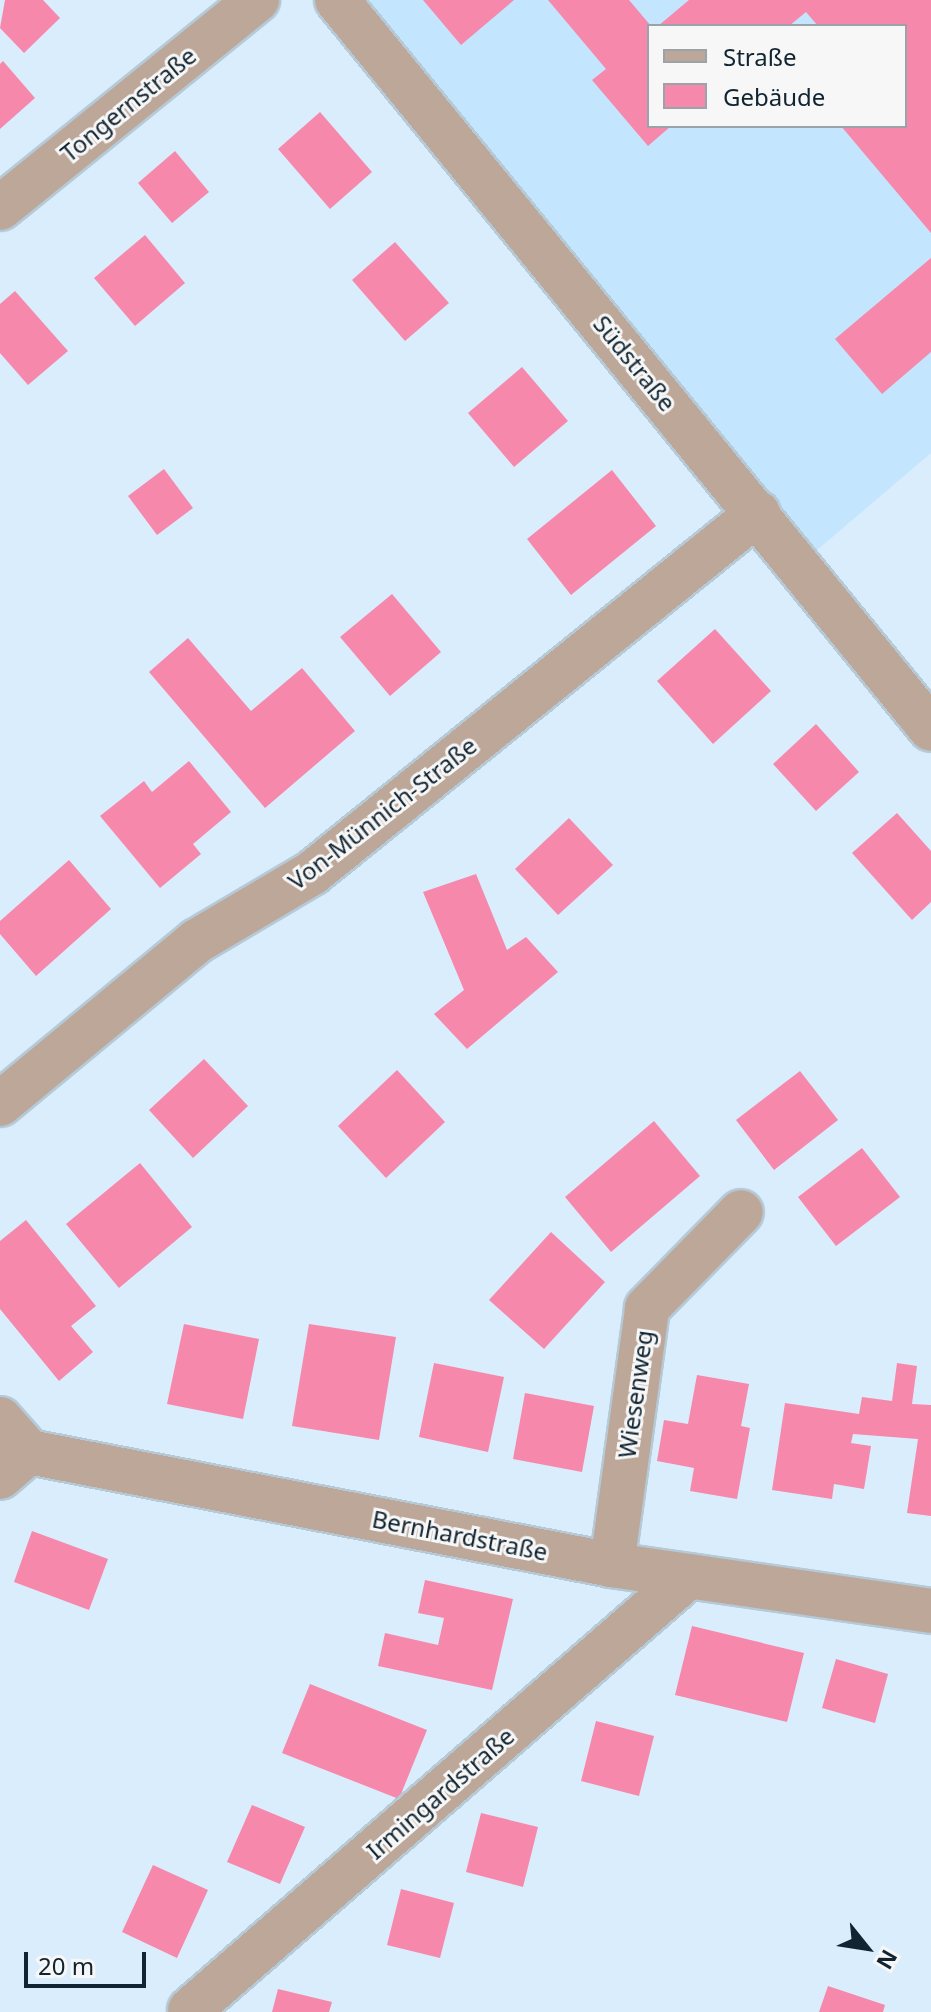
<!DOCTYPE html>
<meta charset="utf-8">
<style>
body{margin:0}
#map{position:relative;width:931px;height:2012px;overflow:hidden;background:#daedfc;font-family:"Noto Sans",sans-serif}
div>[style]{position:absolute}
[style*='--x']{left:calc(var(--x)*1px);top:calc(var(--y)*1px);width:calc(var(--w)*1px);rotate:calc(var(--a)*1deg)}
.built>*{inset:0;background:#c3e5fe}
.building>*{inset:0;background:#f688ac}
.roads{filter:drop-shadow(2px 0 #b6c9d7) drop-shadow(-2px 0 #b6c9d7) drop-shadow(0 2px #b6c9d7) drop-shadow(0 -2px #b6c9d7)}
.minor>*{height:44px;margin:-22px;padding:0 22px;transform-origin:22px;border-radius:22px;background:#bca798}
span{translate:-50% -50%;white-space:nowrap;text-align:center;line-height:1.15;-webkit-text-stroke:6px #f7f7f7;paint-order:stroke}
.street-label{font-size:24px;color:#112431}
.legend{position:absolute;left:647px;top:24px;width:260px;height:104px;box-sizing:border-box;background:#f7f7f7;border:2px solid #9ba3a8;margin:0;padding:10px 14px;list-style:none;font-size:24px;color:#112431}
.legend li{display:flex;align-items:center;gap:16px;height:40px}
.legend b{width:40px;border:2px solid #9ba3a8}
.north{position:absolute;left:827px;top:1908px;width:80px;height:80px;-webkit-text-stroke:6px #f7f7f7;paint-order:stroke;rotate:120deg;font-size:22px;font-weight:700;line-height:32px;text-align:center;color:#112431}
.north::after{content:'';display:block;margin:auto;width:28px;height:36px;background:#112431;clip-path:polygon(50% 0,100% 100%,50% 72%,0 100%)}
.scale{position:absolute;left:24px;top:1952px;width:122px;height:36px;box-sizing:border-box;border:4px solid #112431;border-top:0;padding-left:10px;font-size:24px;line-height:28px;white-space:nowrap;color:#112431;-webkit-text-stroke:6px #f7f7f7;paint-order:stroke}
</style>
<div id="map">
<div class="built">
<i style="clip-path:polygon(evenodd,338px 0,931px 0,931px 453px,810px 556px,338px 0,649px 26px,905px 26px,905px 126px,649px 126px,649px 26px)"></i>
</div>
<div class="building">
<i style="clip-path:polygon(5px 0,43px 0,60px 18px,24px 53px,0 28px)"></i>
<i style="clip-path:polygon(423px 0,514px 0,461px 45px)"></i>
<i style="clip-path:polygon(548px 0,629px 0,651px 26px,649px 126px,671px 126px,648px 146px,592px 80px,606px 69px)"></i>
<i style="clip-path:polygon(689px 0,931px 0,931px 233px,841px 126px,905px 126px,905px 26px,818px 26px,806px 12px,789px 26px,658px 26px)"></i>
<i style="clip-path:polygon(3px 61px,35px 98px,0 129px,0 64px)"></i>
<i style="clip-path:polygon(320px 112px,372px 172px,330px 209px,278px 149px)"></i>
<i style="clip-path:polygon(175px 151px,209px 192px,172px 223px,138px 183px)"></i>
<i style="clip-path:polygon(145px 235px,185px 283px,135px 326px,94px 278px)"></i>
<i style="clip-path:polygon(395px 242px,449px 303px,405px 341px,352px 280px)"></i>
<i style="clip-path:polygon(931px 258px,931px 352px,882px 394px,835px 339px)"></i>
<i style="clip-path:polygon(15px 291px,68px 351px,28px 385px,0 353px,0 304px)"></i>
<i style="clip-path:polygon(522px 367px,568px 421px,514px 467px,468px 413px)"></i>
<i style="clip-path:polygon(164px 469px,193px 508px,157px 535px,128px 496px)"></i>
<i style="clip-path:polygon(612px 470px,656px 526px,571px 595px,527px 539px)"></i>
<i style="clip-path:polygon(392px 594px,441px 652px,390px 696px,340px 637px)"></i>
<i style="clip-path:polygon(715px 629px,771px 691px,713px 744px,657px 681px)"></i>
<i style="clip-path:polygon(188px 638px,251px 711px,302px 668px,355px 731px,265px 808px,149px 672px)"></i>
<i style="clip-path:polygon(816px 724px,859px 772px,816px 811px,773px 764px)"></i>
<i style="clip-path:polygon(189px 761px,231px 812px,193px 844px,201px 854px,160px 888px,100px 816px,144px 781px,152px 792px)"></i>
<i style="clip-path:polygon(897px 813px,931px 851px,931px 902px,912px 920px,852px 853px)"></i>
<i style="clip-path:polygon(569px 818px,613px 865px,558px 915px,515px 869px)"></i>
<i style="clip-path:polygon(69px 860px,111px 909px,36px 976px,0 934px,0 921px)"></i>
<i style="clip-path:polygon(476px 874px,507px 950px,526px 937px,558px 972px,467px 1049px,434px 1014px,464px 990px,423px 892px)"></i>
<i style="clip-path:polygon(204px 1059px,248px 1106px,193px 1158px,149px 1110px)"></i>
<i style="clip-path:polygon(397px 1070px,445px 1122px,386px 1178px,338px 1126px)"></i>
<i style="clip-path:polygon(800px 1071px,838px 1120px,774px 1170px,736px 1120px)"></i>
<i style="clip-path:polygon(654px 1121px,700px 1176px,611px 1252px,565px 1197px)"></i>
<i style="clip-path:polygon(862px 1148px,900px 1197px,836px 1246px,798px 1197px)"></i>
<i style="clip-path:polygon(140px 1163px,192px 1227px,119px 1288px,66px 1224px)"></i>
<i style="clip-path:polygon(26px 1220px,96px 1306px,71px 1326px,93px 1352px,59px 1381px,0 1309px,0 1241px)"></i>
<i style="clip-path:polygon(551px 1232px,605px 1282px,544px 1349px,489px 1300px)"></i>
<i style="clip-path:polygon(184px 1324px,259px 1339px,243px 1419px,167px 1404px)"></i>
<i style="clip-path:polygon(309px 1324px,396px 1337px,379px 1440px,292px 1426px)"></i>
<i style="clip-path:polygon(434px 1363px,504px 1377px,488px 1452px,419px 1437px)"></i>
<i style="clip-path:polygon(897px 1363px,917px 1366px,912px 1404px,931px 1405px,931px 1516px,907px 1513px,918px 1439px,853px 1434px,851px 1443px,871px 1446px,864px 1489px,834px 1484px,832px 1499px,772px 1490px,785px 1403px,859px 1414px,862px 1397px,892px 1401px)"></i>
<i style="clip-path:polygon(697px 1375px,749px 1384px,741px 1426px,750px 1428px,737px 1499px,690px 1491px,694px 1468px,657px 1461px,664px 1420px,688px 1424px)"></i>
<i style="clip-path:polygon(525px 1393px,594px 1406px,582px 1472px,513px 1459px)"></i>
<i style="clip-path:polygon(32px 1531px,108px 1559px,89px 1610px,14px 1582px)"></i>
<i style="clip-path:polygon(425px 1580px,513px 1599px,492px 1690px,378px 1666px,385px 1633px,438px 1645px,444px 1618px,418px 1613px)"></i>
<i style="clip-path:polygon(692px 1626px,804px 1653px,787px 1722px,675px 1695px)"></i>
<i style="clip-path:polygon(836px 1659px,888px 1674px,875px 1723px,822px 1708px)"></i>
<i style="clip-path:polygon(310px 1684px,427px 1730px,399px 1799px,282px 1753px)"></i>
<i style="clip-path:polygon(596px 1721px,654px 1736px,639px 1796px,581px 1781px)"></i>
<i style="clip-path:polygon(252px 1805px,305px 1827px,280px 1884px,227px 1862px)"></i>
<i style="clip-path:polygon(481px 1813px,538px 1827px,523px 1887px,466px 1872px)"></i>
<i style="clip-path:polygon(153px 1865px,208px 1890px,177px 1958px,122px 1932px)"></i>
<i style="clip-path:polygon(401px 1889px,454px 1903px,440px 1958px,387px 1945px)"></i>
<i style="clip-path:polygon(828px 1986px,885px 2005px,883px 2012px,819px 2012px)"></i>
<i style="clip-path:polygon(278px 1989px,332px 2002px,329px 2012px,272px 2012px)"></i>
</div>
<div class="roads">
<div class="minor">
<i style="--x:337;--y:0;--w:940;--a:50.83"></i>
<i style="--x:0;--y:208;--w:331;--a:-39"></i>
<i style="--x:0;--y:1104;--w:256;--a:-39.6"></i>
<i style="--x:197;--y:941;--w:134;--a:-30.6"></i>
<i style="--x:312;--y:873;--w:573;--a:-38.91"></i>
<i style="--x:0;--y:1419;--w:44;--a:48.7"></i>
<i style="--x:0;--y:1477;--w:38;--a:-41"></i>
<i style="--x:29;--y:1452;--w:594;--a:10.97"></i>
<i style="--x:612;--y:1565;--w:322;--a:8.2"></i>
<i style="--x:612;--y:1565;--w:259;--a:-82.2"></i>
<i style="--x:647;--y:1308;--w:134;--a:-45.6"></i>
<i style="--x:190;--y:2010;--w:661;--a:-41.01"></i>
</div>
</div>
<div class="street-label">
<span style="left:128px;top:104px;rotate:-39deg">Tongernstraße</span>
<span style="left:635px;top:363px;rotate:51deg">Südstraße</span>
<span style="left:382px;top:813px;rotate:-38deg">Von-Münnich-Straße</span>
<span style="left:635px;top:1394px;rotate:-82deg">Wiesenweg</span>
<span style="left:460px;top:1535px;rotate:11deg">Bernhardstraße</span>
<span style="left:440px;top:1793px;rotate:-41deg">Irmingardstraße</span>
</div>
<ul class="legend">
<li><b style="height:10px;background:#bca798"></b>Straße</li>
<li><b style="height:22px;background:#f688ac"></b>Gebäude</li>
</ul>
<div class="north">N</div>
<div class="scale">20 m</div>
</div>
